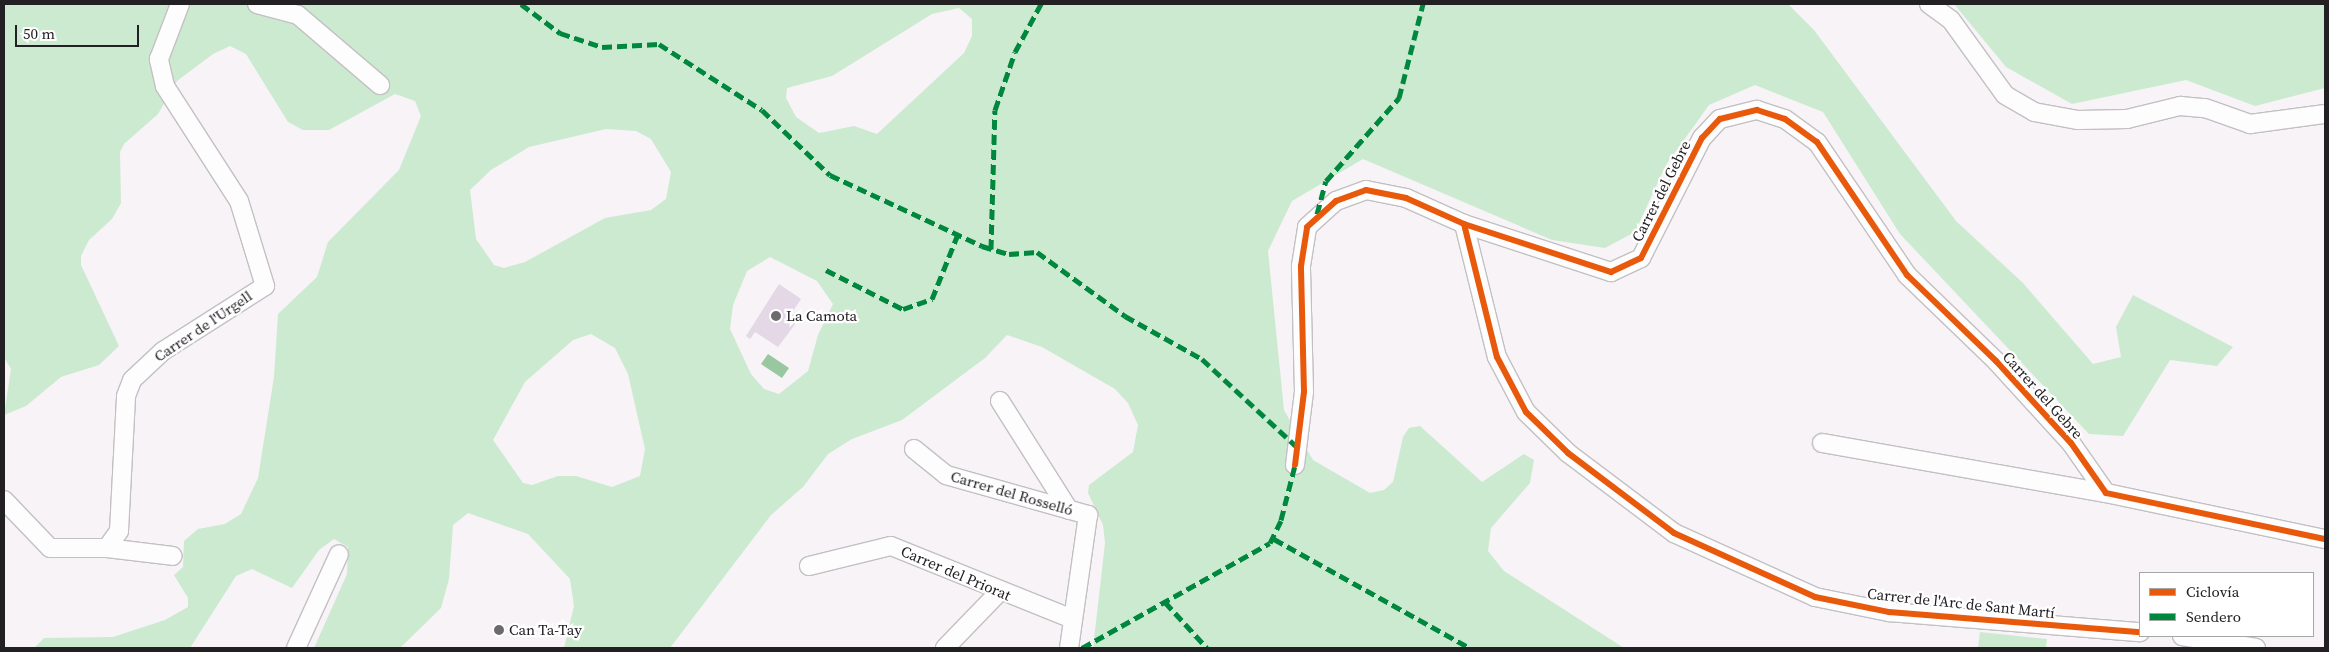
<!DOCTYPE html>
<meta charset="utf-8">
<style>
body{margin:0}
#map{position:relative;width:2329px;height:652px;overflow:hidden;background:#f7f3f7;font-family:"Source Serif 4",serif}
div>[style]{position:absolute}
[style*='--x']{left:calc(var(--x)*1px);top:calc(var(--y)*1px);width:calc(var(--w)*1px);rotate:calc(var(--a)*1deg)}
.green>*{inset:0;background:#ccead0}
.water>*{inset:0;background:#98c7a0}
.building>*{inset:0;background:#e4d7e6}
.roads{filter:drop-shadow(1px 0 #c3c0c3) drop-shadow(-1px 0 #c3c0c3) drop-shadow(0 1px #c3c0c3) drop-shadow(0 -1px #c3c0c3)}
.minor>*{height:18px;margin:-9px;padding:0 9px;transform-origin:9px;border-radius:9px;background:#fefdfe}
.quiet>*{height:5px;margin-top:-2.5px;transform-origin:0;background:repeating-linear-gradient(90deg,#00873e 0 10px,transparent 0 15px)}
.cycleway>*{height:6px;margin:-3px;padding:0 3px;transform-origin:3px;border-radius:3px;background:#e8590c}
.dots>*{width:14px;height:14px;translate:-50% -50%;box-sizing:border-box;border:2px solid #fff;border-radius:50%}
span{translate:-50% -50%;white-space:nowrap;text-align:center;line-height:1.15;-webkit-text-stroke:4.5px #fff;paint-order:stroke}
.street-label{font-size:15px;color:#232024}
.poi-label{font-size:15px;color:#232024}
.left{translate:0 -50%;text-align:left}
.frame{position:absolute;inset:0;border:5px solid #232024;pointer-events:none}
.legend{position:absolute;left:2139px;top:572px;width:175px;height:65px;box-sizing:border-box;background:#fff;border:1px solid #a7a6a7;margin:0;padding:6px 9px;list-style:none;font-size:15px;color:#232024}
.legend li{display:flex;align-items:center;gap:10px;height:25px}
.legend b{width:25px;border:1px solid #a7a6a7}
.scale{position:absolute;left:15px;top:25px;width:124px;height:22px;box-sizing:border-box;border:2px solid #232024;border-top:0;padding-left:6px;font-size:15px;line-height:18px;white-space:nowrap;color:#232024;-webkit-text-stroke:4px #fff;paint-order:stroke}
</style>
<div id="map">
<div class="green">
<i style="clip-path:polygon(evenodd,4px 4px,1788px 4px,1814px 30px,1956px 221px,2023px 283px,2093px 364px,2121px 357px,2116px 327px,2133px 295px,2233px 347px,2217px 366px,2170px 360px,2123px 436px,2089px 434px,1900px 234px,1823px 112px,1755px 85px,1709px 105px,1666px 165px,1635px 232px,1605px 248px,1552px 240px,1363px 159px,1292px 201px,1268px 251px,1284px 410px,1313px 460px,1370px 493px,1384px 490px,1393px 482px,1403px 437px,1409px 428px,1420px 426px,1482px 482px,1524px 454px,1534px 460px,1530px 483px,1491px 528px,1488px 551px,1504px 571px,1624px 648px,1093px 648px,1105px 543px,1103px 525px,1088px 493px,1089px 485px,1133px 452px,1138px 425px,1128px 403px,1115px 389px,1042px 347px,1007px 335px,985px 358px,902px 420px,852px 439px,828px 454px,803px 487px,771px 515px,670px 648px,564px 648px,574px 606px,570px 579px,528px 534px,468px 513px,453px 525px,449px 579px,441px 608px,400px 648px,314px 648px,347px 574px,348px 547px,334px 539px,319px 550px,292px 588px,252px 569px,236px 576px,190px 648px,34px 648px,44px 638px,113px 637px,165px 620px,188px 607px,188px 598px,174px 575px,183px 567px,184px 541px,198px 529px,225px 524px,241px 514px,258px 478px,274px 377px,278px 314px,317px 277px,328px 242px,399px 170px,421px 116px,415px 101px,395px 94px,329px 130px,303px 130px,288px 122px,246px 54px,230px 46px,213px 54px,177px 81px,158px 114px,124px 144px,120px 152px,121px 203px,112px 219px,89px 240px,81px 256px,81px 265px,119px 346px,99px 365px,61px 377px,26px 406px,4px 415px,11px 369px,4px 357px,4px 4px,959px 8px,972px 19px,972px 36px,964px 53px,877px 134px,854px 126px,819px 133px,796px 117px,786px 98px,787px 88px,832px 76px,932px 14px,959px 8px,4px 4px,606px 129px,636px 131px,651px 139px,671px 172px,666px 199px,651px 210px,605px 218px,525px 262px,504px 268px,494px 265px,476px 239px,470px 190px,491px 170px,529px 147px,606px 129px,4px 4px,770px 257px,817px 281px,833px 304px,818px 335px,808px 371px,779px 394px,764px 389px,751px 374px,730px 329px,733px 305px,747px 271px,770px 257px,4px 4px,591px 334px,615px 348px,628px 374px,645px 449px,640px 476px,612px 487px,576px 476px,558px 476px,532px 485px,523px 483px,493px 440px,525px 382px,573px 340px,591px 334px)"></i>
<i style="clip-path:polygon(1954px 4px,2325px 4px,2325px 88px,2255px 106px,2186px 80px,2072px 104px,2006px 67px)"></i>
<i style="clip-path:polygon(1980px 632px,2047px 639px,2046px 648px,1978px 648px)"></i>
</div>
<div class="water">
<i style="clip-path:polygon(768px 354px,789px 368px,782px 378px,761px 364px)"></i>
</div>
<div class="building">
<i style="clip-path:polygon(779px 284px,801px 299px,791px 314px,799px 319px,778px 347px,755px 332px,750px 339px,746px 336px)"></i>
</div>
<div class="roads">
<div class="minor">
<i style="--x:257;--y:4;--w:42;--a:15"></i>
<i style="--x:298;--y:15;--w:108;--a:40.5"></i>
<i style="--x:1929;--y:4;--w:27;--a:36"></i>
<i style="--x:1951;--y:20;--w:92;--a:54.2"></i>
<i style="--x:2005;--y:95;--w:34;--a:30"></i>
<i style="--x:2034;--y:112;--w:45;--a:10.3"></i>
<i style="--x:2078;--y:120;--w:49;--a:-1.2"></i>
<i style="--x:2127;--y:119;--w:55;--a:-13.8"></i>
<i style="--x:2180;--y:106;--w:25;--a:5"></i>
<i style="--x:2205;--y:108;--w:48;--a:19.6"></i>
<i style="--x:2250;--y:124;--w:76;--a:-7.6"></i>
<i style="--x:1464;--y:224;--w:137;--a:76.1"></i>
<i style="--x:1497;--y:357;--w:62;--a:62.2"></i>
<i style="--x:1526;--y:412;--w:59;--a:44.3"></i>
<i style="--x:1568;--y:453;--w:133;--a:37"></i>
<i style="--x:1674;--y:533;--w:155;--a:24.4"></i>
<i style="--x:1815;--y:597;--w:76;--a:11.5"></i>
<i style="--x:1889;--y:612;--w:252;--a:4.6"></i>
<i style="--x:1000;--y:401;--w:129;--a:57.7"></i>
<i style="--x:1822;--y:443;--w:288;--a:10"></i>
<i style="--x:914;--y:449;--w:41;--a:39.1"></i>
<i style="--x:946;--y:475;--w:148;--a:15.7"></i>
<i style="--x:1088;--y:515;--w:134;--a:98.1"></i>
<i style="--x:1295;--y:465;--w:74;--a:-83"></i>
<i style="--x:1304;--y:392;--w:126;--a:-91.4"></i>
<i style="--x:1301;--y:266;--w:39;--a:-81"></i>
<i style="--x:1307;--y:227;--w:39;--a:-42"></i>
<i style="--x:1336;--y:201;--w:32;--a:-20"></i>
<i style="--x:1366;--y:190;--w:41;--a:11.3"></i>
<i style="--x:1406;--y:198;--w:64;--a:24.1"></i>
<i style="--x:1464;--y:224;--w:155;--a:18.1"></i>
<i style="--x:1611;--y:272;--w:33;--a:-25"></i>
<i style="--x:1641;--y:258;--w:135;--a:-63.1"></i>
<i style="--x:1702;--y:138;--w:26;--a:-47"></i>
<i style="--x:1720;--y:119;--w:38;--a:-14"></i>
<i style="--x:1757;--y:110;--w:29;--a:18"></i>
<i style="--x:1785;--y:119;--w:39;--a:36"></i>
<i style="--x:1817;--y:142;--w:161;--a:55.9"></i>
<i style="--x:1907;--y:275;--w:124;--a:44"></i>
<i style="--x:1996;--y:361;--w:111;--a:47.6"></i>
<i style="--x:2071;--y:443;--w:61;--a:55"></i>
<i style="--x:2106;--y:493;--w:224;--a:11.9"></i>
<i style="--x:4;--y:500;--w:66;--a:46.2"></i>
<i style="--x:50;--y:548;--w:57;--a:0"></i>
<i style="--x:107;--y:548;--w:21;--a:-55"></i>
<i style="--x:119;--y:531;--w:135;--a:-87"></i>
<i style="--x:126;--y:396;--w:17;--a:-69"></i>
<i style="--x:132;--y:380;--w:42;--a:-43.1"></i>
<i style="--x:163;--y:351;--w:121;--a:-32.5"></i>
<i style="--x:265;--y:286;--w:89;--a:-107"></i>
<i style="--x:239;--y:201;--w:137;--a:-122.8"></i>
<i style="--x:165;--y:86;--w:28;--a:-103"></i>
<i style="--x:159;--y:59;--w:59;--a:-69.1"></i>
<i style="--x:107;--y:548;--w:66;--a:6.9"></i>
<i style="--x:809;--y:566;--w:84;--a:-13.7"></i>
<i style="--x:891;--y:546;--w:196;--a:21.9"></i>
<i style="--x:2182;--y:636;--w:75;--a:9.2"></i>
<i style="--x:296;--y:648;--w:103;--a:-65.4"></i>
<i style="--x:945;--y:648;--w:78;--a:-46"></i>
</div>
</div>
<div class="quiet">
<i style="--x:521;--y:4;--w:49;--a:36.6"></i>
<i style="--x:560;--y:33;--w:44;--a:18.4"></i>
<i style="--x:602;--y:47;--w:57;--a:-3"></i>
<i style="--x:659;--y:44;--w:122;--a:32.7"></i>
<i style="--x:762;--y:110;--w:94;--a:43.7"></i>
<i style="--x:830;--y:175;--w:168;--a:25"></i>
<i style="--x:982;--y:246;--w:28;--a:17"></i>
<i style="--x:1009;--y:254;--w:28;--a:-4"></i>
<i style="--x:1037;--y:252;--w:109;--a:36"></i>
<i style="--x:1125;--y:316;--w:88;--a:29.2"></i>
<i style="--x:1202;--y:359;--w:129;--a:42.8"></i>
<i style="--x:1317;--y:214;--w:34;--a:-75"></i>
<i style="--x:1326;--y:181;--w:111;--a:-48.7"></i>
<i style="--x:1399;--y:98;--w:97;--a:-75.7"></i>
<i style="--x:991;--y:249;--w:139;--a:-88.4"></i>
<i style="--x:995;--y:110;--w:61;--a:-71"></i>
<i style="--x:1015;--y:52;--w:55;--a:-61.6"></i>
<i style="--x:826;--y:270;--w:86;--a:26.9"></i>
<i style="--x:903;--y:309;--w:31;--a:-19"></i>
<i style="--x:932;--y:299;--w:70;--a:-68.2"></i>
<i style="--x:1274;--y:539;--w:224;--a:29.1"></i>
<i style="--x:1165;--y:602;--w:62;--a:47.6"></i>
<i style="--x:1082;--y:648;--w:215;--a:-29.2"></i>
<i style="--x:1270;--y:543;--w:25;--a:-64"></i>
<i style="--x:1281;--y:520;--w:57;--a:-75.7"></i>
</div>
<div class="cycleway">
<i style="--x:1464;--y:224;--w:137;--a:76.1"></i>
<i style="--x:1497;--y:357;--w:62;--a:62.2"></i>
<i style="--x:1526;--y:412;--w:59;--a:44.3"></i>
<i style="--x:1568;--y:453;--w:133;--a:37"></i>
<i style="--x:1674;--y:533;--w:155;--a:24.4"></i>
<i style="--x:1815;--y:597;--w:76;--a:11.5"></i>
<i style="--x:1889;--y:612;--w:252;--a:4.6"></i>
<i style="--x:1295;--y:465;--w:74;--a:-83"></i>
<i style="--x:1304;--y:392;--w:126;--a:-91.4"></i>
<i style="--x:1301;--y:266;--w:39;--a:-81"></i>
<i style="--x:1307;--y:227;--w:39;--a:-42"></i>
<i style="--x:1336;--y:201;--w:32;--a:-20"></i>
<i style="--x:1366;--y:190;--w:41;--a:11.3"></i>
<i style="--x:1406;--y:198;--w:64;--a:24.1"></i>
<i style="--x:1464;--y:224;--w:155;--a:18.1"></i>
<i style="--x:1611;--y:272;--w:33;--a:-25"></i>
<i style="--x:1641;--y:258;--w:135;--a:-63.1"></i>
<i style="--x:1702;--y:138;--w:26;--a:-47"></i>
<i style="--x:1720;--y:119;--w:38;--a:-14"></i>
<i style="--x:1757;--y:110;--w:29;--a:18"></i>
<i style="--x:1785;--y:119;--w:39;--a:36"></i>
<i style="--x:1817;--y:142;--w:161;--a:55.9"></i>
<i style="--x:1907;--y:275;--w:124;--a:44"></i>
<i style="--x:1996;--y:361;--w:111;--a:47.6"></i>
<i style="--x:2071;--y:443;--w:61;--a:55"></i>
<i style="--x:2106;--y:493;--w:224;--a:11.9"></i>
</div>
<div class="dots">
<i style="left:776px;top:316px;background:#6d6a6e"></i>
<i style="left:499px;top:630px;background:#6d6a6e"></i>
</div>
<div class="street-label">
<span style="left:1661px;top:191px;rotate:-63deg">Carrer del Gebre</span>
<span style="left:203px;top:326px;rotate:-34deg">Carrer de l'Urgell</span>
<span style="left:2043px;top:395px;rotate:48deg">Carrer del Gebre</span>
<span style="left:1012px;top:493px;rotate:16deg">Carrer del Rosselló</span>
<span style="left:956px;top:573px;rotate:23deg">Carrer del Priorat</span>
<span style="left:1961px;top:603px;rotate:6deg">Carrer de l'Arc de Sant Martí</span>
</div>
<div class="poi-label">
<span class="left" style="left:786px;top:316px">La Camota</span>
<span class="left" style="left:509px;top:630px">Can Ta-Tay</span>
</div>
<div class="frame"></div>
<ul class="legend">
<li><b style="height:6px;background:#e8590c"></b>Ciclovía</li>
<li><b style="height:6px;background:#00873e"></b>Sendero</li>
</ul>
<div class="scale">50 m</div>
</div>
